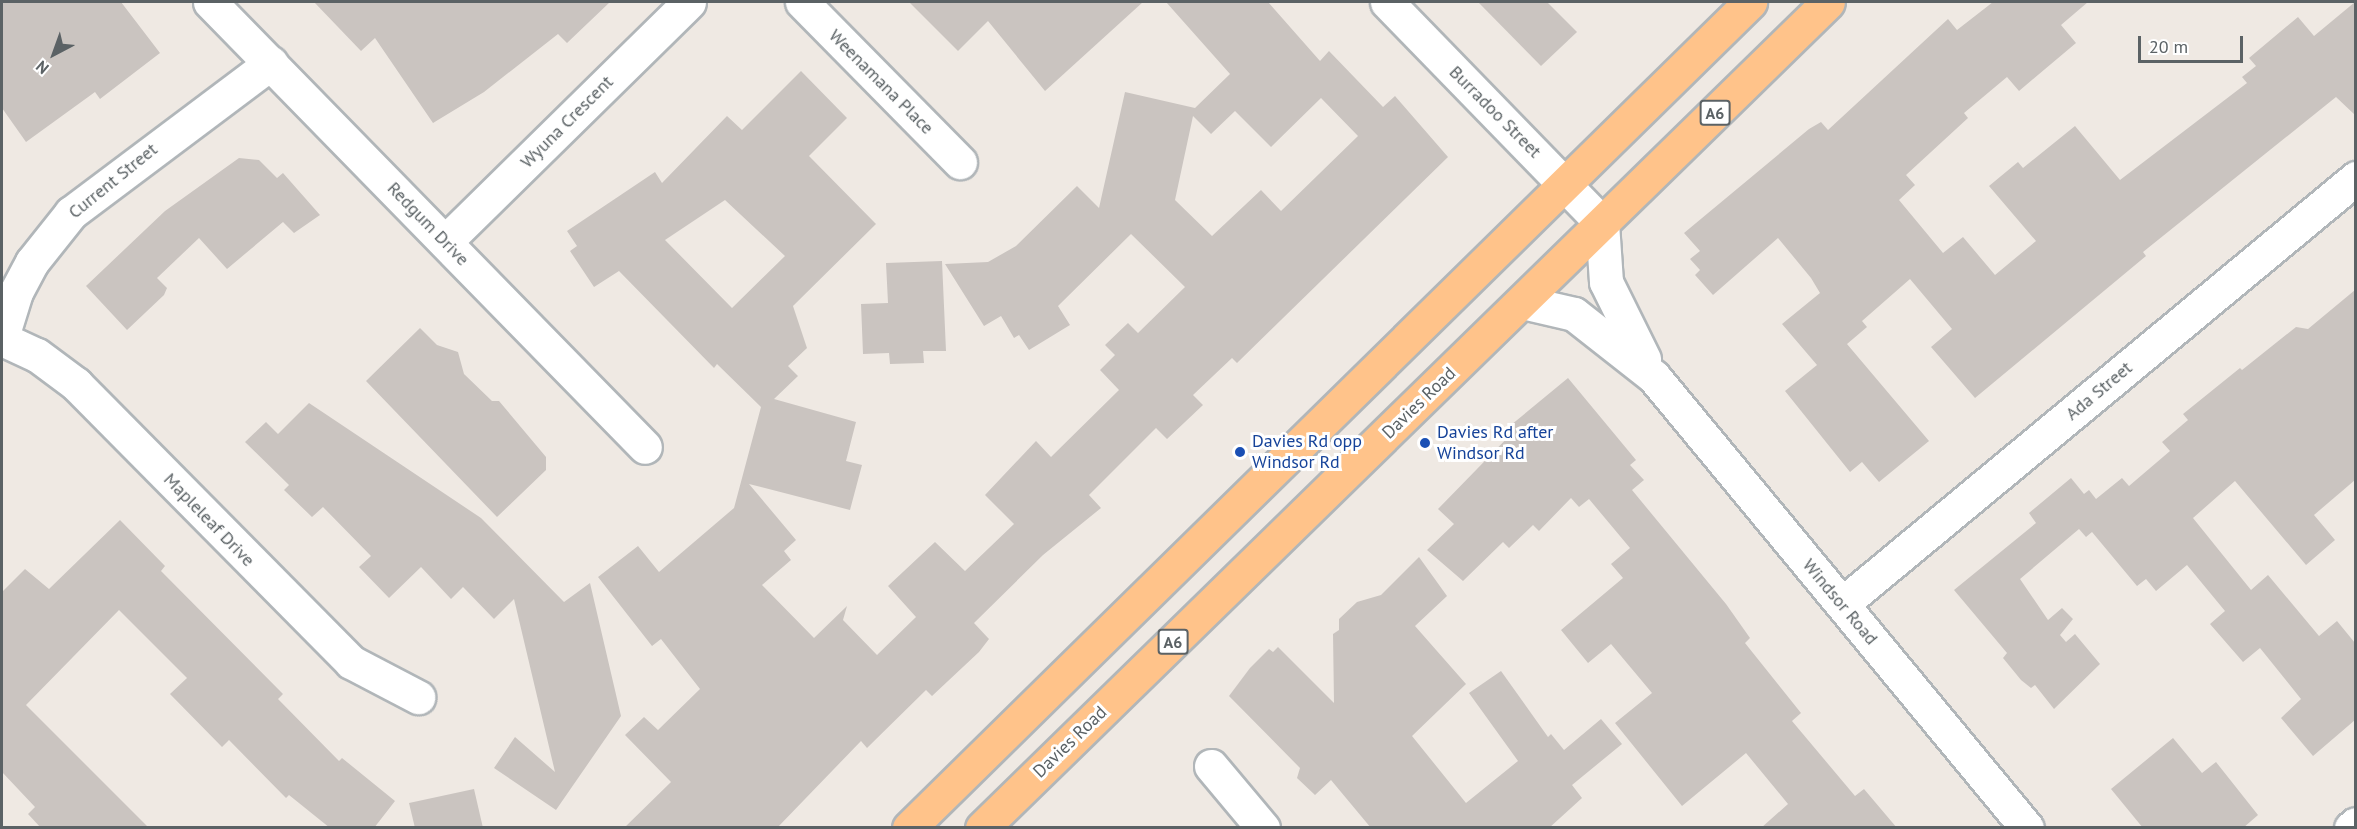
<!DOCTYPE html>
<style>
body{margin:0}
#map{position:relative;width:2357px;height:829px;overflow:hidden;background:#efe9e3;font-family:"PT Sans",sans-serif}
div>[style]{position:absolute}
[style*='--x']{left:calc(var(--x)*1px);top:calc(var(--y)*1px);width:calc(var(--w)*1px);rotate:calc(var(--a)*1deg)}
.building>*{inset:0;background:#cac4c0}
.roads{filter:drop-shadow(2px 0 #b1b6b9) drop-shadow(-2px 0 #b1b6b9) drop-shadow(0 2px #b1b6b9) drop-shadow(0 -2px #b1b6b9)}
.street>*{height:33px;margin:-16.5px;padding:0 16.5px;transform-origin:16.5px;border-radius:16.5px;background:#fff}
.highway>*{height:33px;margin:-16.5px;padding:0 16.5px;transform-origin:16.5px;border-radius:16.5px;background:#ffc38a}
.dots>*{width:16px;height:16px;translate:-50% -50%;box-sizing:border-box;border:3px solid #fff;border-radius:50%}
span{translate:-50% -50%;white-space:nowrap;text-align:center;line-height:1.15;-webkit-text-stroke:6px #fff;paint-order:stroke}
.shield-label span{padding:2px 4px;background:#fff;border:2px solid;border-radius:4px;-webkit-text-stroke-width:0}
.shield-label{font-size:16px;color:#5b6265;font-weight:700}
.street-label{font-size:18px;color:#5b6265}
.transit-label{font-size:18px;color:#164399}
.left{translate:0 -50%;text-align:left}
.frame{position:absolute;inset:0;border:3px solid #5b6265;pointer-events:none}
.north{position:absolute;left:24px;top:24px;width:60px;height:60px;-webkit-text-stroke:4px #fff;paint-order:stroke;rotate:221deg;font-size:16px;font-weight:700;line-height:24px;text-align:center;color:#5b6265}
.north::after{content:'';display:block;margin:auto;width:21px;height:27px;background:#5b6265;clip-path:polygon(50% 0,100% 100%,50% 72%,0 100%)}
.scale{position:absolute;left:2138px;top:36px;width:105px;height:27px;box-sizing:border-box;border:3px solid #5b6265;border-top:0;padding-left:8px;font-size:18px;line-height:21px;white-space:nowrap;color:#5b6265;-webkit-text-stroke:4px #fff;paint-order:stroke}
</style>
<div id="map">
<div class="building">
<i style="clip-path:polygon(2px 2px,121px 2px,160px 53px,100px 99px,95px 92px,26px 142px,2px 108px)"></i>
<i style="clip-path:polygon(314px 2px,610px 2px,567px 43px,558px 34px,484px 92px,433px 123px,375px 38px,361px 51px)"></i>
<i style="clip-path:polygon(909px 2px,1143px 2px,1045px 91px,988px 21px,958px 51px)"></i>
<i style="clip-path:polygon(evenodd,1166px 2px,1268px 2px,1320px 61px,1329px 51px,1383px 107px,1395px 96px,1448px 157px,1237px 363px,1232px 358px,1193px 395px,1203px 405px,1167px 439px,1156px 428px,1089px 495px,1101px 508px,1043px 555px,974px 623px,989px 639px,979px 652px,932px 696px,926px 690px,867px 748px,861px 741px,777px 828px,624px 828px,671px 782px,625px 735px,644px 717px,658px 730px,700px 689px,661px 639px,652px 646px,598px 577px,638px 546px,659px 572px,734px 508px,761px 407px,717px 364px,714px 368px,619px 271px,594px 287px,570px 251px,577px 246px,567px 231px,655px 172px,662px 183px,727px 116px,742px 130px,801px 71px,847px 118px,809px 156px,876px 224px,793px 306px,807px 348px,788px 366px,798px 376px,774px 399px,856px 422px,846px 461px,862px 465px,850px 510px,749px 484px,796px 540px,784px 551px,791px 560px,762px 585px,814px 638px,847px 606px,843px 620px,877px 655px,916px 617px,888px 586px,935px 542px,965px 571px,1014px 524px,985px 495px,1036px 441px,1051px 457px,1119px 390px,1100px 370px,1115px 355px,1105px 345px,1128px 323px,1138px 333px,1185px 287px,1131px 234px,1058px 306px,1070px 325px,1029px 350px,1019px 335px,1014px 338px,1001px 316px,984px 326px,945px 264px,988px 262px,1016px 246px,1077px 186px,1099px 208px,1125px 92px,1195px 108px,1230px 74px,1166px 2px,1321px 98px,1358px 136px,1281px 211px,1261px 190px,1212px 236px,1175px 200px,1193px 116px,1211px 134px,1235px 111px,1271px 147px,1321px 98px,1166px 2px,725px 200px,785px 256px,732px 308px,665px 240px,725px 200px)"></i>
<i style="clip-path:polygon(1478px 2px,1547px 2px,1577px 32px,1541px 66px)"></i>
<i style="clip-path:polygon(1993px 2px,2088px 2px,2061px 25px,2076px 43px,2019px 91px,2007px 77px,1964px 113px,1968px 118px,1906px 175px,1915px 185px,1899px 200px,1943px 253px,1963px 237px,1995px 275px,2036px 241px,1989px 186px,2018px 162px,2023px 168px,2075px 126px,2120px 180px,2247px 83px,2242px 77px,2256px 66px,2249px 58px,2298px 17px,2314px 36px,2355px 2px,2355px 115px,2336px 97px,2143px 252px,2146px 256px,1975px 398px,1931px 347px,1952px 329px,1910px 279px,1862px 321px,1867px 327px,1847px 344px,1929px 441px,1879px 482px,1862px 462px,1850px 472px,1785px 391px,1817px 365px,1782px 324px,1820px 293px,1811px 278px,1778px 238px,1713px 295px,1695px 275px,1700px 270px,1690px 259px,1700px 251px,1684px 233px,1809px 129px,1821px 122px,1828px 130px,1948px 19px,1957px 30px)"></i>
<i style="clip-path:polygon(239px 158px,259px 160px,277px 178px,283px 173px,320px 215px,294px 233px,283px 222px,227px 269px,199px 238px,157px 278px,167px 288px,164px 295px,127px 330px,86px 286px,165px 211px)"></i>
<i style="clip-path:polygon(942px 261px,946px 351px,923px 351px,924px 363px,890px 364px,889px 353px,863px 354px,861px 304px,888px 303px,886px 263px)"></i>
<i style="clip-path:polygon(2355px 290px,2355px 480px,2314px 515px,2335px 540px,2306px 565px,2235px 481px,2193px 518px,2251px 590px,2268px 575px,2319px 636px,2337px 621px,2355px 643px,2355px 720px,2313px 756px,2281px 718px,2301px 699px,2260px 648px,2243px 662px,2210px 624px,2225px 611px,2187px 565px,2156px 591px,2146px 579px,2137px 586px,2092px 532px,2086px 537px,2079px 529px,2020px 579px,2048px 620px,2062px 608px,2073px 619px,2060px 635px,2066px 642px,2075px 634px,2100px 664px,2054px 709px,2035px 685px,2031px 688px,2021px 680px,2003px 658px,2007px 653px,1954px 590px,2036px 523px,2029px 513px,2071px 478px,2084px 494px,2089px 490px,2096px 499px,2122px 478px,2129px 486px,2170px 451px,2162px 442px,2188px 420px,2183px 414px,2240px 368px,2242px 370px,2296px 327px,2308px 329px)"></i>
<i style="clip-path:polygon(420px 328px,437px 345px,458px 352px,464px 374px,492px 401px,499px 401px,546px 457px,546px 470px,497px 517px,366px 381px)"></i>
<i style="clip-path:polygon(1568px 378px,1636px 460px,1630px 465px,1644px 480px,1632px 490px,1726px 604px,1750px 638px,1745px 643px,1801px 713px,1792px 721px,1855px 796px,1864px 789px,1897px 828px,1761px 828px,1788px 804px,1746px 753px,1682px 806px,1615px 723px,1652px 693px,1611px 644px,1588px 663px,1561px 630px,1623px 578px,1611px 564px,1630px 548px,1589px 499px,1579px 507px,1571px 498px,1539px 531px,1533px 525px,1509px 548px,1503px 542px,1463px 581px,1427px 550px,1454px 524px,1438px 509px,1515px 430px,1511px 425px)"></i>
<i style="clip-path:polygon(309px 403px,481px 518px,564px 602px,590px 583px,621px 716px,556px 810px,494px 768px,515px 737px,555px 772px,514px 599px,494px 619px,463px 587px,451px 599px,421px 567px,389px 598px,359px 567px,371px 556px,323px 507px,312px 517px,284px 490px,289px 485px,245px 442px,266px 422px,278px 434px)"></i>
<i style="clip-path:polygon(120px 520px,165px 566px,161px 571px,283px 694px,278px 699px,339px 761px,342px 758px,395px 801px,374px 828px,330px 828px,289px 795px,286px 798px,229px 740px,222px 747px,170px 694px,187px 678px,119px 610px,26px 705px,149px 828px,41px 828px,28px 814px,35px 807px,2px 772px,2px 592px,25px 569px,49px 589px)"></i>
<i style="clip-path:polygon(1419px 557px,1447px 596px,1415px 626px,1466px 684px,1412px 736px,1466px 803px,1518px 761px,1469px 693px,1501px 671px,1548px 737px,1551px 734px,1564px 750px,1601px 719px,1622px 744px,1572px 785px,1582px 798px,1549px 828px,1371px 828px,1331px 780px,1315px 795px,1297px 778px,1300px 768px,1229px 696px,1250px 668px,1269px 649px,1273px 652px,1278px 647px,1334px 703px,1333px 634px,1339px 630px,1339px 619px,1357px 602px,1381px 595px)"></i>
<i style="clip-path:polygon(2173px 738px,2202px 773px,2216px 762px,2258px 815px,2243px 828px,2143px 828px,2111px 789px)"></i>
<i style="clip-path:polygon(474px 789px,483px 828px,415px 828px,409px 803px)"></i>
</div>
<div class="roads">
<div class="street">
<i style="--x:210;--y:2;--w:622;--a:45.65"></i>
<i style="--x:802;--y:2;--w:225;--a:45.4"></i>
<i style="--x:1387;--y:2;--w:308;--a:45.8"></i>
<i style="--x:1602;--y:223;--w:59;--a:86.1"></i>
<i style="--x:1606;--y:282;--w:86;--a:63.7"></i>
<i style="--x:445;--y:242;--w:342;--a:-44.5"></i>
<i style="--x:1522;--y:302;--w:53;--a:13"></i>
<i style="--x:1574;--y:314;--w:102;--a:38.2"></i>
<i style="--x:1654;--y:377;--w:585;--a:50.41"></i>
<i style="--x:2;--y:337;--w:47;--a:-72.7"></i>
<i style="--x:16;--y:292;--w:34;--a:-62"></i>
<i style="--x:32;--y:262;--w:63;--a:-51.5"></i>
<i style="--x:71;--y:213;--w:250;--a:-36.9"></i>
<i style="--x:2;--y:339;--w:38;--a:25"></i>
<i style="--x:37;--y:355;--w:49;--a:36.6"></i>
<i style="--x:76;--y:384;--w:391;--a:45.3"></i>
<i style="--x:351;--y:662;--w:76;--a:27.6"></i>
<i style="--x:1842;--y:604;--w:668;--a:-39.65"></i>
<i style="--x:1211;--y:766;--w:81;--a:50"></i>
<i style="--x:2351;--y:828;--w:6;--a:-39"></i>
</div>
<div class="highway">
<i style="--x:909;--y:828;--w:1179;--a:-44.48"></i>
<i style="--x:982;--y:828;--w:1182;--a:-44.31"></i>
</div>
</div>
<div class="dots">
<i style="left:1425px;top:443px;background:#1a4fb4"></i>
<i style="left:1240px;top:452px;background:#1a4fb4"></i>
</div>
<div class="shield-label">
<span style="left:1715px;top:113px">A6</span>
<span style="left:1173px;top:642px">A6</span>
</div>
<div class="street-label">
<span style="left:881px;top:82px;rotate:45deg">Weenamana Place</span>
<span style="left:1495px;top:112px;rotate:45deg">Burradoo Street</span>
<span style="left:567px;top:122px;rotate:-45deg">Wyuna Crescent</span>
<span style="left:113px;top:181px;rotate:-39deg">Current Street</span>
<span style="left:428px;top:224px;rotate:46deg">Redgum Drive</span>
<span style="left:2099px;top:391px;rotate:-40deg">Ada Street</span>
<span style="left:1419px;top:403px;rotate:-44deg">Davies Road</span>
<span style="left:209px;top:520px;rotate:46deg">Mapleleaf Drive</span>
<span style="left:1840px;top:602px;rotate:50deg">Windsor Road</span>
<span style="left:1070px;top:742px;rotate:-44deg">Davies Road</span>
</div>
<div class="transit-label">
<span class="left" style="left:1437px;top:443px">Davies Rd after<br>Windsor Rd</span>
<span class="left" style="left:1252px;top:452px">Davies Rd opp<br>Windsor Rd</span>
</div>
<div class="frame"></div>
<div class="north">N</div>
<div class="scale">20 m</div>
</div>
